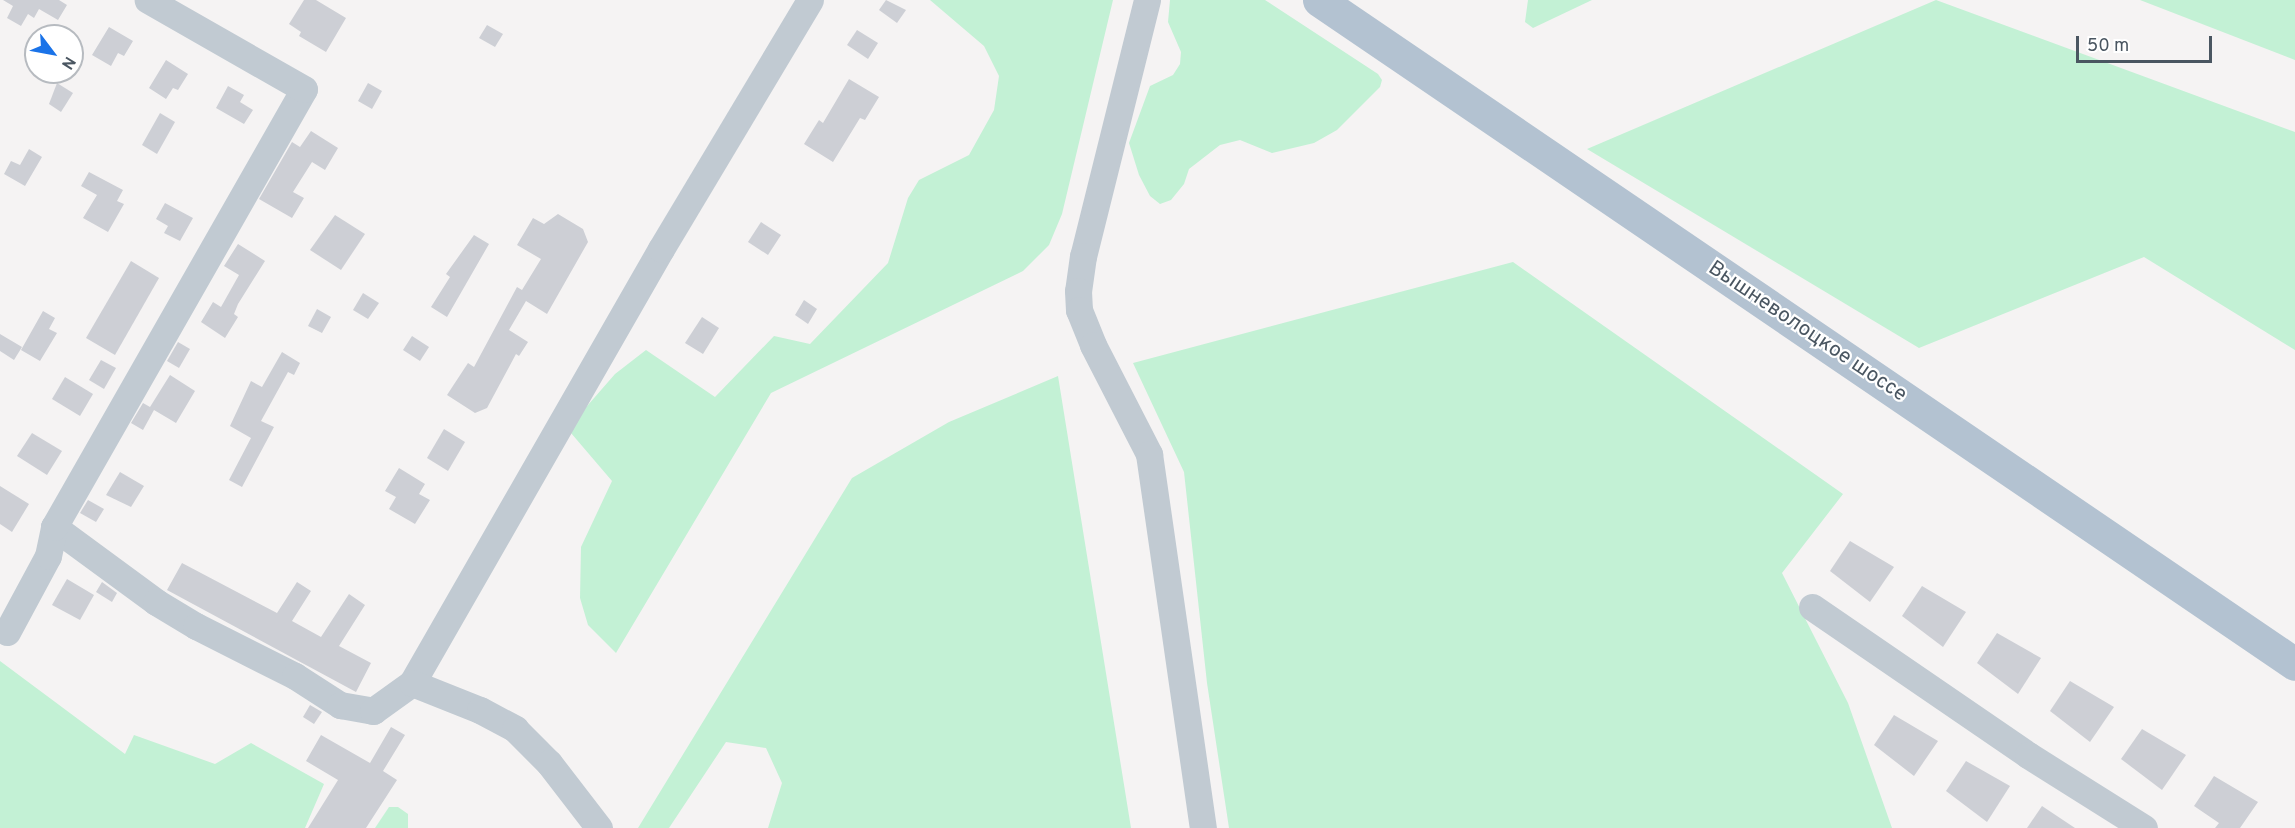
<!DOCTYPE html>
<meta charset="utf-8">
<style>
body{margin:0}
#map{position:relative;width:2295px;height:828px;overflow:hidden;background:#f5f3f3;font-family:Overpass,sans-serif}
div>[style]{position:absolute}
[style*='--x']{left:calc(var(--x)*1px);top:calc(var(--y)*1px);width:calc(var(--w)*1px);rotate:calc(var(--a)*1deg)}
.green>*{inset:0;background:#c3f1d5}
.building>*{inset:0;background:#cdcfd5}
.minor>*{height:27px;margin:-13.5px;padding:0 13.5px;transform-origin:13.5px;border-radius:13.5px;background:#c1cad2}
.major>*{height:33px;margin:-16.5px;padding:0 16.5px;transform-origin:16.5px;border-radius:16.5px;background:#b3c2d1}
span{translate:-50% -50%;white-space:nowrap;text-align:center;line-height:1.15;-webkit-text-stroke:4.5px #fff;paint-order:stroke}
.street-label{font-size:21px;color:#4a5661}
.north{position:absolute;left:24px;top:24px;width:60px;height:60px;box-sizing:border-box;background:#fff;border:2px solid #b7bbc0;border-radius:50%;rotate:122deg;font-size:16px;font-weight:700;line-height:24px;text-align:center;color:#4a5661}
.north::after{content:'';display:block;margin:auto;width:21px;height:27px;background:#1a73e8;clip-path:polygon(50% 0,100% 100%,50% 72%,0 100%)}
.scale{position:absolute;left:2076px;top:36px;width:136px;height:27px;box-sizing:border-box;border:3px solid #4a5661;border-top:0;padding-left:8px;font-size:18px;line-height:21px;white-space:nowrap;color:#4a5661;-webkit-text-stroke:4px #fff;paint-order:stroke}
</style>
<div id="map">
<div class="green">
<i style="clip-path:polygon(930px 0,1113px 0,1062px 214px,1049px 245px,1023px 271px,771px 393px,616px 653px,588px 625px,580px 598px,581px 547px,612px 481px,571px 433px,581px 413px,615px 374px,646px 350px,715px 397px,774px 336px,810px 344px,888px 263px,908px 198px,919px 180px,969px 155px,994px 110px,999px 76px,984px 46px)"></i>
<i style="clip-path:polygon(1170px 0,1265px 0,1378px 74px,1382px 80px,1380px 87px,1337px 130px,1314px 143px,1272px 153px,1240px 140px,1220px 145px,1189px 169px,1184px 184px,1171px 200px,1160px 204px,1150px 196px,1139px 175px,1129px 143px,1150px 86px,1173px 75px,1180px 64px,1181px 52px,1168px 22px)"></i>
<i style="clip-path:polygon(1528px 0,1592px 0,1533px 28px,1525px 22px)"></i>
<i style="clip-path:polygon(1936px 0,2295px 132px,2295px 350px,2144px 257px,1919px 348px,1587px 149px)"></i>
<i style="clip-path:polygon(2140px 0,2295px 0,2295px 60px)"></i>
<i style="clip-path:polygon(1513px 262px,1843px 494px,1782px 573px,1848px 703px,1892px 828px,1229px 828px,1207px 683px,1184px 472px,1133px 363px)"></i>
<i style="clip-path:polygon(1058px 376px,1131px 828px,768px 828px,782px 783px,766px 748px,726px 742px,669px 828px,638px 828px,852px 478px,949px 422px)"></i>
<i style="clip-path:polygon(0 661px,125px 754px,134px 735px,215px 764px,251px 743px,324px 784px,305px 828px,0 828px)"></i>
<i style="clip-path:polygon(389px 807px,398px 807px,408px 814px,408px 828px,375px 828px)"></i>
</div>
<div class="building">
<i style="clip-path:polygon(3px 0,59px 0,67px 5px,58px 20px,39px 9px,34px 18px,28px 14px,21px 26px,7px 18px,13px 6px)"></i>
<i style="clip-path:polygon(304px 0,316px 0,346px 18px,326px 52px,299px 36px,301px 32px,289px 24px)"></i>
<i style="clip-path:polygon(886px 0,906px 10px,897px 23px,879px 10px)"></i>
<i style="clip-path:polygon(487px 25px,503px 34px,495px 47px,479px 38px)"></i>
<i style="clip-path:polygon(109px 27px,133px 41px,124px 56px,118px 53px,111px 66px,92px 55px)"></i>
<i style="clip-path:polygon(857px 30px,878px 43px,868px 59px,847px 45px)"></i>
<i style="clip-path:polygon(166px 60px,188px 74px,178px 90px,173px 88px,166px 99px,149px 88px)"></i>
<i style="clip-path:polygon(849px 79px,879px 97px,865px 120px,860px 118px,833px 162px,804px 144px,819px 120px,823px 123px)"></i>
<i style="clip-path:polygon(57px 83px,73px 93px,61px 112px,49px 104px)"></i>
<i style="clip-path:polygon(368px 83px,382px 91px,372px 109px,358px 101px)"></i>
<i style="clip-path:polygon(228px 86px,244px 95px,240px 102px,253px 110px,244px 124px,216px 108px)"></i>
<i style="clip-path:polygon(160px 113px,175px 122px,157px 154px,142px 145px)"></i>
<i style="clip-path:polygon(311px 131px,338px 148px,325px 170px,312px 162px,293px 192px,304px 198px,292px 218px,259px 199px,292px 142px,300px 147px)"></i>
<i style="clip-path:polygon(29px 149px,42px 157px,25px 186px,4px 174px,11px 161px,20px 165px)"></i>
<i style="clip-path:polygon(89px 172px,123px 190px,117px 201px,124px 204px,108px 232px,83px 218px,97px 195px,81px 186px)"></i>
<i style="clip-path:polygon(165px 203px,193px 218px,180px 241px,164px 233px,168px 226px,156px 219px)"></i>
<i style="clip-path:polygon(558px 214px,583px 229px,588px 242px,547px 314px,526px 301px,509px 330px,528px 342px,519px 356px,516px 354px,487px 408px,475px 413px,447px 395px,468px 363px,474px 367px,517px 287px,522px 290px,541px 259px,517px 245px,533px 218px,544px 224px)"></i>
<i style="clip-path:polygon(335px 215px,365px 234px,341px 270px,310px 250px)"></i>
<i style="clip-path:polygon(761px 222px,781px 235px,768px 255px,748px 242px)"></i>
<i style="clip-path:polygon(474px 235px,489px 244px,447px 317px,431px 307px,450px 277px,446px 274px)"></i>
<i style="clip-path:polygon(238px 244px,265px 261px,238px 304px,234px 314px,238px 317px,225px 338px,201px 322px,213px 302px,221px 307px,239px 275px,224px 266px)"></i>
<i style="clip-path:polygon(131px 261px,159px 278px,115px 355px,86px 338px)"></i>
<i style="clip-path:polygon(363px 293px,379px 303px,368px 319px,353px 310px)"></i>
<i style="clip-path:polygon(804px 300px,817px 309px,808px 324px,795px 315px)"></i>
<i style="clip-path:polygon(317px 309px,331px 317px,322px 333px,308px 326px)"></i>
<i style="clip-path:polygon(43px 311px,55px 318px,49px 329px,57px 333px,40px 361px,21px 350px)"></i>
<i style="clip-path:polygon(702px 317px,719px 328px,703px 354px,685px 343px)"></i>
<i style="clip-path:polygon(0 334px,22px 347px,14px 360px,0 351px)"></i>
<i style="clip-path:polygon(412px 336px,429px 347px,420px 361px,403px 350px)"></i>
<i style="clip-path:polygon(178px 342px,190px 349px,179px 368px,167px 361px)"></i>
<i style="clip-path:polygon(282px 352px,300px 363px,294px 375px,288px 372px,261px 421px,274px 427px,242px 487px,229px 480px,251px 438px,230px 426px,251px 381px,262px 387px)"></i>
<i style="clip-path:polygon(101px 360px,116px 368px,104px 389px,89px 380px)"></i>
<i style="clip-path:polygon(170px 375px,195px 391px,176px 423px,154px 410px,143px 430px,131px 423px,143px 403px,150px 407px)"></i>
<i style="clip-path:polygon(65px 377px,93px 394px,80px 416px,52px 399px)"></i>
<i style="clip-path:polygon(444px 429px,465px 442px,448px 471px,427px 458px)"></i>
<i style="clip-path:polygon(32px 433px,62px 451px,47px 475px,17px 456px)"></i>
<i style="clip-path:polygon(399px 468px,425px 484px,419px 494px,430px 500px,415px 524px,389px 509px,396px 497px,385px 491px)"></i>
<i style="clip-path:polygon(120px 472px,144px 486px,131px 507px,106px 495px)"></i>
<i style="clip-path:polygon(0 486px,29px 504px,12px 532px,0 524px)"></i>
<i style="clip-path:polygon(88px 500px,104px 509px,96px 522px,80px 513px)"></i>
<i style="clip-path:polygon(1850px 541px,1894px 567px,1870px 602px,1830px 571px)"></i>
<i style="clip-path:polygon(182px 563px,277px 613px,297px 582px,311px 591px,292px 621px,321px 637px,349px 594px,365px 605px,339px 646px,371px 663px,356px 692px,167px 590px)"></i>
<i style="clip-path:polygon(67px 579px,94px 595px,80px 620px,52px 605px)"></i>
<i style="clip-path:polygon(102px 582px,117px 593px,112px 602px,96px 592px)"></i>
<i style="clip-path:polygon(1922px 586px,1966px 612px,1943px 647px,1902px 616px)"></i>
<i style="clip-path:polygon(1997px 633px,2041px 658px,2018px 694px,1977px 663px)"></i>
<i style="clip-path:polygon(2070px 681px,2114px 707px,2090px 742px,2050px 711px)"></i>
<i style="clip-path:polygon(310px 705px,322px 712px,314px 724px,303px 717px)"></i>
<i style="clip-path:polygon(1894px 715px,1938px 741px,1914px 776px,1874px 745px)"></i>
<i style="clip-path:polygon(391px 727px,405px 735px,383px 771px,397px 780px,366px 828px,308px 828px,338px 780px,306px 761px,321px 735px,370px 763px)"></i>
<i style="clip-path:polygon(2142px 729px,2186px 755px,2162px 790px,2121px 759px)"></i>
<i style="clip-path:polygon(1966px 761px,2010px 786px,1987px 822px,1946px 791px)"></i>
<i style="clip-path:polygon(2214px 776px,2258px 802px,2240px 828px,2215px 828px,2219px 823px,2194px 806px)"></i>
<i style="clip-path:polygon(2042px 806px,2075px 828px,2027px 828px)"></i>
</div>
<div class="minor">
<i style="--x:1147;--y:0;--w:264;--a:104"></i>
<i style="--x:1083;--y:256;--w:35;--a:98"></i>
<i style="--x:1078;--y:291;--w:19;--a:87"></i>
<i style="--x:1079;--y:310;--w:38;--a:68"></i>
<i style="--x:1093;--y:345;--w:123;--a:62.8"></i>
<i style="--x:1149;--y:454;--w:378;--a:81.8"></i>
<i style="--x:54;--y:527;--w:127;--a:36.3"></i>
<i style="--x:156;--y:602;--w:47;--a:31"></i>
<i style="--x:196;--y:626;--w:111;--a:26.8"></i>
<i style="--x:295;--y:676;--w:54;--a:32.8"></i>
<i style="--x:340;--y:705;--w:34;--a:10"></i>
<i style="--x:373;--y:711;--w:48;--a:-35.7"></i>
<i style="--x:412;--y:683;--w:500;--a:-60.16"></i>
<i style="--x:661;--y:249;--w:290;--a:-59.1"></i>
<i style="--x:1812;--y:607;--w:262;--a:34.4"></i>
<i style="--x:2028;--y:755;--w:137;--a:32.2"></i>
<i style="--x:7;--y:632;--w:86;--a:-61.7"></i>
<i style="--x:48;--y:556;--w:30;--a:-78"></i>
<i style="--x:54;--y:527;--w:504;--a:-60.28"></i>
<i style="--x:304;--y:89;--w:180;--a:-150.3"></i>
<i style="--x:412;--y:683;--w:73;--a:21.7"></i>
<i style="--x:480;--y:710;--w:40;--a:28"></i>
<i style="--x:515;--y:729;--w:48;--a:45"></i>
<i style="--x:549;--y:763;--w:82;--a:52.4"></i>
</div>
<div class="major">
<i style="--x:1319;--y:0;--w:1180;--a:34.23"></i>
</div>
<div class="street-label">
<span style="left:1807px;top:332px;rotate:34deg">Вышневолоцкое шоссе</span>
</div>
<div class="north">N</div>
<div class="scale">50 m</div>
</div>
